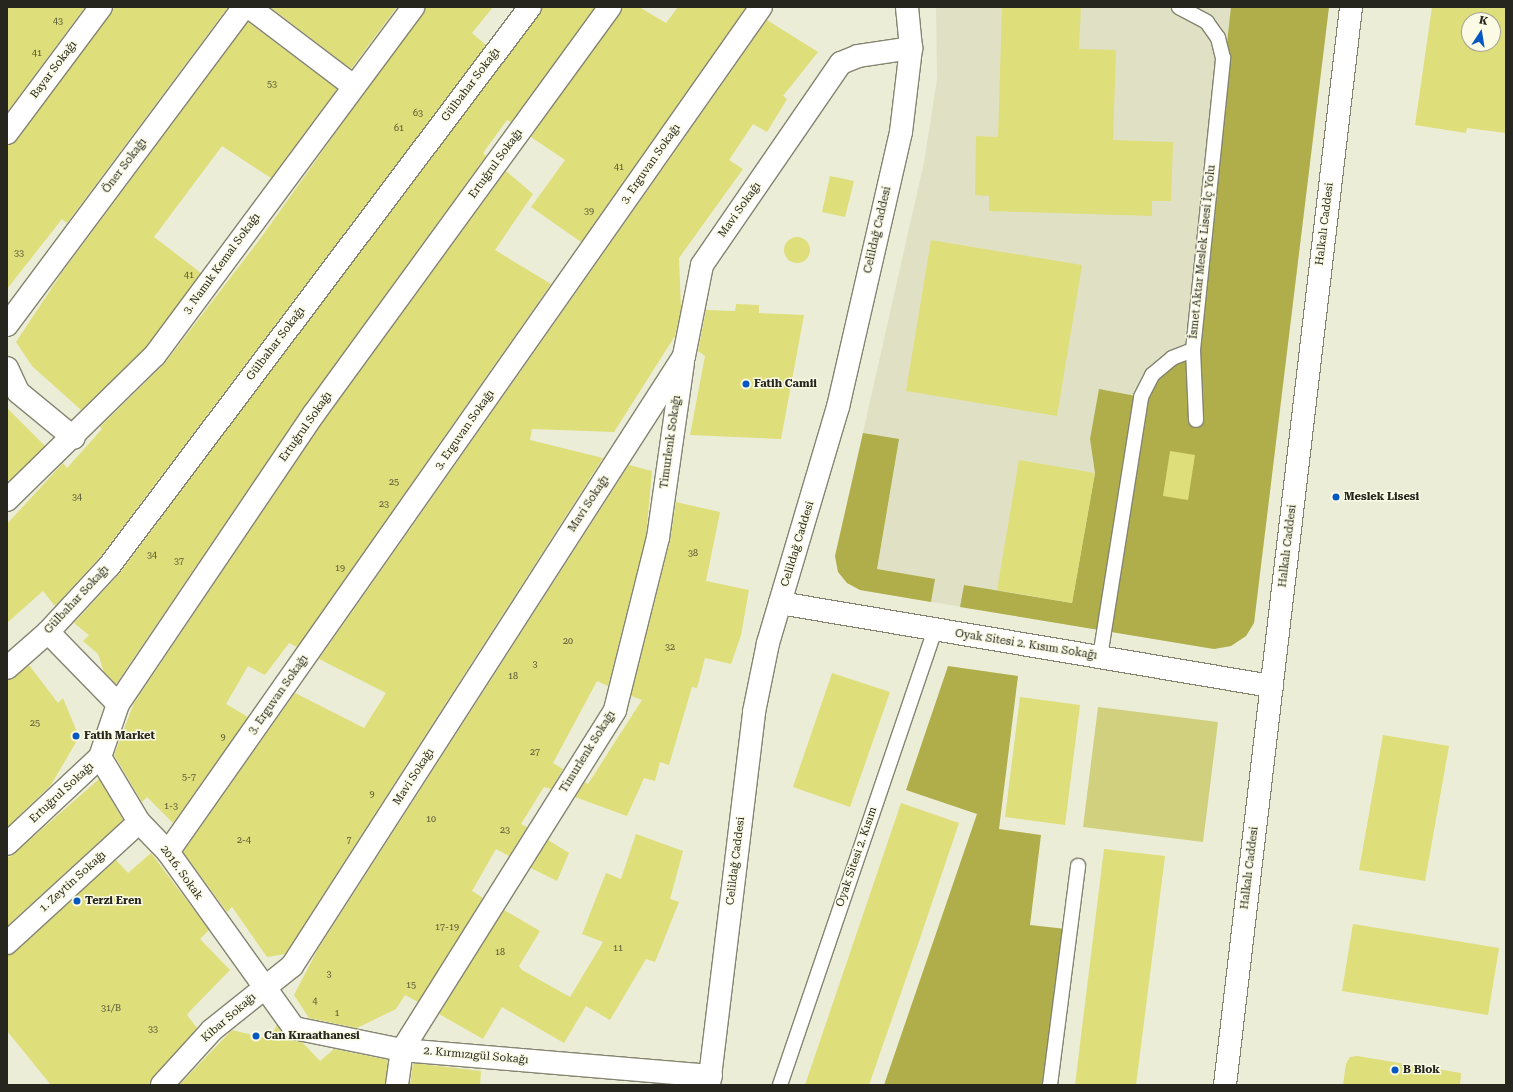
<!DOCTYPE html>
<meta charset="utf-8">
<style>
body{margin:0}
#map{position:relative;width:1513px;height:1092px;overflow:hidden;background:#ecedd7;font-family:"Roboto Serif",serif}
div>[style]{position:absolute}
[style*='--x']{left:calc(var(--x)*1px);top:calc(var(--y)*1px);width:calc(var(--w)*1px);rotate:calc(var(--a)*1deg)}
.built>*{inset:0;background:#e0e1c4}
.green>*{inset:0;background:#d0d07e}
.forest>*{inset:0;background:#afae4b}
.building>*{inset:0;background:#dede7b}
.round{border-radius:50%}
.roads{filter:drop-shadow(1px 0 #848471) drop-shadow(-1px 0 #848471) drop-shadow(0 1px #848471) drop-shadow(0 -1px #848471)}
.service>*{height:14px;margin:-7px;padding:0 7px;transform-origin:7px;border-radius:7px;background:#fff}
.minor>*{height:22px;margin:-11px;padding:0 11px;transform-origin:11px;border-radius:11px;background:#fff}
.tertiary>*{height:22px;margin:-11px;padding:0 11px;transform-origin:11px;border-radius:11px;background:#fff}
.secondary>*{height:22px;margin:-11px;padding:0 11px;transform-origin:11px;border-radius:11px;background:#fff}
.dots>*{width:11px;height:11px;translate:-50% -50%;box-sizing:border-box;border:2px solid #fafae5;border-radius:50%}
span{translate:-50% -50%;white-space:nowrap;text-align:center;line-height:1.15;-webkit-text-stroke:3px #fafae5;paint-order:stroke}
.number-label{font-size:9px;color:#545435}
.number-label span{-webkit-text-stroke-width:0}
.street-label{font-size:11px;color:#26261e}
.poi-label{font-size:11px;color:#26261e;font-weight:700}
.left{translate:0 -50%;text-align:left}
.frame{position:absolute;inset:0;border:8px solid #26261e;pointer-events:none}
.north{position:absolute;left:1461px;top:12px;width:40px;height:40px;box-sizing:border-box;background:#fafae5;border:1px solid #a5a595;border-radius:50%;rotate:12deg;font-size:11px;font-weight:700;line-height:16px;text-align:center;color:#26261e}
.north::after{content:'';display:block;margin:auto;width:14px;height:18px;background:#0558c2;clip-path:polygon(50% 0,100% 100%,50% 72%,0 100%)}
</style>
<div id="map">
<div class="built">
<i style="clip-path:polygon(936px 7px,1329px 7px,1254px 623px,1246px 636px,1231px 646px,1214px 649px,860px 590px,847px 583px,838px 572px,835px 556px,924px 162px,937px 79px)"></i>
</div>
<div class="green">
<i style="clip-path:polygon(1098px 707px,1218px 722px,1203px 842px,1083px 827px)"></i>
</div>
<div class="forest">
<i style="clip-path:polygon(1231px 7px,1329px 7px,1254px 623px,1246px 636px,1231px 646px,1214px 649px,960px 607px,964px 585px,1072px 603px,1095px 473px,1090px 439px,1099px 389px,1141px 397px,1152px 375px,1193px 349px)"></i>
<i style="clip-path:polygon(863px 433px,899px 439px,877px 569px,935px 579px,931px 602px,860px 590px,847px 583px,838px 572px,835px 556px)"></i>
<i style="clip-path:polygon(948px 666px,1018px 676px,999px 829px,1041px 835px,1030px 925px,1066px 929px,1046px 1085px,884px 1085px,977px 814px,906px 790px)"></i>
</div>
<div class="building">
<i style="clip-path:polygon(7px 7px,85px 7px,7px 112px)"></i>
<i style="clip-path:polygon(113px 7px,228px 7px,67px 223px,62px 219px,7px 289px,7px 145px,17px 140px)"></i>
<i style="clip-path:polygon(270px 7px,397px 7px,351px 69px)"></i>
<i style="clip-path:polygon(425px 7px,493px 7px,472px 33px,486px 45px,100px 557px,55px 606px,43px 591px,7px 623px,7px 524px,63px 463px,67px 468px,102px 429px,100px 427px,165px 363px,260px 239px)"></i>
<i style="clip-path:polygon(542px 7px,595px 7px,511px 122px,507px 120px,483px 153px,486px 156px,303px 408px,116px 684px,104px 672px,98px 654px,83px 641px,89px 635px,74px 623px,120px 573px)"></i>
<i style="clip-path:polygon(622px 7px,639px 7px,666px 23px,678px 7px,746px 7px,581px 242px,531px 207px,565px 160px,531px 137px)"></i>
<i style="clip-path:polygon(1002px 7px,1081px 7px,1079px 49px,1116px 50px,1113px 140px,1173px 142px,1171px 201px,1152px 201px,1152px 216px,989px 211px,989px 196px,975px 195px,976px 136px,998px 137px)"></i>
<i style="clip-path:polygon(evenodd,1432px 7px,1506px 7px,1506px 133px,1467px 128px,1466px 133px,1415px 125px,1432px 7px,1469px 20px,1493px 20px,1493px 44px,1469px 44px,1469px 20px)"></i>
<i style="clip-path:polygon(767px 20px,818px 52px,783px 96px,787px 99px,767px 132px,753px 124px,729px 160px,743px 169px,679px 258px,681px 309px,675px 336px,614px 432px,532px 429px,530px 440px,603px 458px,285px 954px,267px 957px,232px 907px,227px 912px,183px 852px,295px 693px,364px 728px,386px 693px,319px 659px)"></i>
<i style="clip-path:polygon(248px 22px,337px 89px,271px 178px,222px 146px,154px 237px,201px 273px,146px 347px,81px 410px,32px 366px,16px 342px,63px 271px)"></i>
<i style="clip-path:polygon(506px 171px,533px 194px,495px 250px,551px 284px,297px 647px,289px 643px,265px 675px,248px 666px,226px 704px,248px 717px,173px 823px,147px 797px,142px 802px,114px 755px,134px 703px,323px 422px)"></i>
<i style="clip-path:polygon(830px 176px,854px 181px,845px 217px,822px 212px)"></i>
<i class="round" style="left:784px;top:237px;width:26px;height:26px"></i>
<i style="clip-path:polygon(931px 240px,1082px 265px,1057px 416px,906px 391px)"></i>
<i style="clip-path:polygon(736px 304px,759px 305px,759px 313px,804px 315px,781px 439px,690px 435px,705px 356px,698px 351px,706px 310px,735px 311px)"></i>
<i style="clip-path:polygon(7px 408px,45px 446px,9px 481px,7px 479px)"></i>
<i style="clip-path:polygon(1170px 451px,1195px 455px,1188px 500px,1163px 496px)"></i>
<i style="clip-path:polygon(1019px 460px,1095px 473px,1072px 603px,997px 590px)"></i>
<i style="clip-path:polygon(629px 465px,652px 471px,646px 536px,608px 686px,597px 681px,553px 763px,563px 769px,551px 789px,544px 787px,521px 824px,527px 827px,509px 856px,496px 849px,472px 891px,483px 898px,418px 1002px,405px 995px,396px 1009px,357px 1028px,309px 1018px,294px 995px,318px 949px)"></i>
<i style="clip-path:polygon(676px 502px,720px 512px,706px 581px,749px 590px,741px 635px,731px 664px,705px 658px,697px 688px,692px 687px,669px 765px,660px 762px,655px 781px,644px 778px,627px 816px,575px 797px,585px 782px,588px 784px,642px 700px,631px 696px,670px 541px)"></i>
<i style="clip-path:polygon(29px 665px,58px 703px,63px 698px,79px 737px,51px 785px,7px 827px,7px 680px)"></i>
<i style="clip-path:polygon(832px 673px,890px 692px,850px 807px,793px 787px)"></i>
<i style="clip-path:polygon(1020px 697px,1080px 705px,1065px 825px,1005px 817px)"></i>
<i style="clip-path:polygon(1383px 735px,1449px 746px,1425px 881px,1359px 870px)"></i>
<i style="clip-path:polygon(99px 779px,123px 820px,7px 926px,7px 856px,10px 857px)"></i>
<i style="clip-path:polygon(901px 803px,959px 823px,918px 944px,869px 1085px,805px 1085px)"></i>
<i style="clip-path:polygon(636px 834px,683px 851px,670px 899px,679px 902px,655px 962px,646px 959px,610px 1020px,586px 1006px,564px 1043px,502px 1007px,483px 1039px,439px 1014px,504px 910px,540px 931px,519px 966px,522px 970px,570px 997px,603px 942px,582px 934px,606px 873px,621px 879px)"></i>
<i style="clip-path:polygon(548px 840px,569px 853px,557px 881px,531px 868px)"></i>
<i style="clip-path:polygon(1104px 849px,1165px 856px,1136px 1085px,1075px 1085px)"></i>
<i style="clip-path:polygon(151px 853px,209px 930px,200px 939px,230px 970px,191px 1010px,187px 1015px,197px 1028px,153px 1077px,150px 1085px,51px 1085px,7px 1031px,7px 955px,15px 952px,116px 860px,128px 873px)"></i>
<i style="clip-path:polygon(1353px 924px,1499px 948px,1488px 1015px,1342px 991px)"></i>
<i style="clip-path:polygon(277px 1025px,284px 1036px,302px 1042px,320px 1061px,334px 1049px,388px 1060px,385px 1085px,179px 1085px,232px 1030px,269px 1039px)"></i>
<i style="clip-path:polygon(1357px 1056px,1461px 1073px,1460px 1085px,1343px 1085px,1346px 1064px,1350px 1057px)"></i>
<i style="clip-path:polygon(413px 1063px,481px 1071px,480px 1085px,410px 1085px)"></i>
</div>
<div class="roads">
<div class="service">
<i style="--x:1193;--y:350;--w:70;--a:87.5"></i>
<i style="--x:1100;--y:657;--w:263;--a:-81"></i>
<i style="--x:1141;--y:397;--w:25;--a:-63"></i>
<i style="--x:1152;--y:375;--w:26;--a:-40"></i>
<i style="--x:1172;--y:358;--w:22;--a:-21"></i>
<i style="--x:1193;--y:350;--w:294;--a:-84.1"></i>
<i style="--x:1223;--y:58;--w:21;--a:-104"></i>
<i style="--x:1218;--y:38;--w:19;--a:-125"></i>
<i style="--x:1207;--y:22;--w:32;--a:-152"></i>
<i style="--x:780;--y:1085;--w:482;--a:-71.2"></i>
<i style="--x:1050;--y:1085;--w:221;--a:-82.7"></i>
</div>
<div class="minor">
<i style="--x:249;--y:7;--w:131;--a:37.2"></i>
<i style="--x:7;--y:133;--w:157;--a:-53.3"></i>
<i style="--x:7;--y:325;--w:397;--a:-53.3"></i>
<i style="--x:7;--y:368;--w:26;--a:65"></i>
<i style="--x:18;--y:392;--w:72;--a:39.4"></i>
<i style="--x:7;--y:500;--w:207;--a:-44.4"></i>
<i style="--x:155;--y:355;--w:433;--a:-53.4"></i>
<i style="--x:780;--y:603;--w:499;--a:9.6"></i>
<i style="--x:48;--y:632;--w:100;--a:45.8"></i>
<i style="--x:7;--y:668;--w:55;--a:-41.3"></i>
<i style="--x:48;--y:632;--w:91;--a:-47.2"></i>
<i style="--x:110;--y:565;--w:698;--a:-53.03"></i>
<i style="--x:100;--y:757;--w:76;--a:59"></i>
<i style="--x:139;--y:822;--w:42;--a:46"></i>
<i style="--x:168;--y:852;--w:216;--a:54.4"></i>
<i style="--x:294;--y:1028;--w:110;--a:11.5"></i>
<i style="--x:402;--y:1050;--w:310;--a:4.8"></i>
<i style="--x:7;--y:844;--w:127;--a:-43.1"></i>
<i style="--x:100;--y:757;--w:56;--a:-71.2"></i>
<i style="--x:118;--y:704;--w:349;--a:-56"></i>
<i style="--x:313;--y:415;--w:505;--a:-53.95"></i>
<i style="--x:168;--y:852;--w:1032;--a:-54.94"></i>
<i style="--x:7;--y:943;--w:179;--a:-42.5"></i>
<i style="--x:162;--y:1085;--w:74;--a:-47.7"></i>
<i style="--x:212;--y:1030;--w:102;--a:-38.7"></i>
<i style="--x:292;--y:966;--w:725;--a:-57.27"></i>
<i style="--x:684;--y:356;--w:93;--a:-78.8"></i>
<i style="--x:702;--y:265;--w:245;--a:-55.5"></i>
<i style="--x:841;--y:63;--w:18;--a:-22"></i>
<i style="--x:858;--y:56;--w:54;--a:-8.6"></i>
<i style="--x:397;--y:1085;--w:35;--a:-82"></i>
<i style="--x:402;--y:1050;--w:401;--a:-57.9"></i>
<i style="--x:615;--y:710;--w:177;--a:-76"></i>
<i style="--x:658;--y:538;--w:177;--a:-81.9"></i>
</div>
<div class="tertiary">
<i style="--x:709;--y:1085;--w:376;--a:-83.1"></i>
<i style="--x:754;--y:712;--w:70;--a:-78.5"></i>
<i style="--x:768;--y:643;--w:246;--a:-73.5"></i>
<i style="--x:838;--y:407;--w:282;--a:-77.1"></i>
<i style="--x:901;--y:132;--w:85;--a:-83.2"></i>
<i style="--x:911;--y:48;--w:41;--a:-95.6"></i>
</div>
<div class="secondary">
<i style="--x:1225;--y:1085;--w:1085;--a:-83.33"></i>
</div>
</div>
<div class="dots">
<i style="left:746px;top:384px;background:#0558c2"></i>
<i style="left:1336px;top:497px;background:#0558c2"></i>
<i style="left:76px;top:736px;background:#0558c2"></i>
<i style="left:77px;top:901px;background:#0558c2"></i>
<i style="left:256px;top:1036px;background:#0558c2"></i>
<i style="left:1395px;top:1070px;background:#0558c2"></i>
</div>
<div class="number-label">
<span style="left:58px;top:21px">43</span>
<span style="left:37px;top:53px">41</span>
<span style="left:272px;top:84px">53</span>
<span style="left:418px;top:113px">63</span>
<span style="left:399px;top:128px">61</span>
<span style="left:619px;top:167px">41</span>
<span style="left:589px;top:211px">39</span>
<span style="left:19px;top:253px">33</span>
<span style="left:189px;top:275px">41</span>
<span style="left:394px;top:482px">25</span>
<span style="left:77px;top:497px">34</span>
<span style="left:384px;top:504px">23</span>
<span style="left:693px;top:553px">38</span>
<span style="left:152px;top:555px">34</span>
<span style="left:179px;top:561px">37</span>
<span style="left:340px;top:568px">19</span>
<span style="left:568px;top:641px">20</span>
<span style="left:670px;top:647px">32</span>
<span style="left:535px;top:664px">3</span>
<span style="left:513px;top:676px">18</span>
<span style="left:35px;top:723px">25</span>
<span style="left:223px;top:737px">9</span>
<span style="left:535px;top:752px">27</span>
<span style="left:189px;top:777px">5-7</span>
<span style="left:372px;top:794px">9</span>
<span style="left:171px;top:806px">1-3</span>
<span style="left:431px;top:819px">10</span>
<span style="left:505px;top:830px">23</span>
<span style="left:244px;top:840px">2-4</span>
<span style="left:349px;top:840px">7</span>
<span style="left:447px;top:927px">17-19</span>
<span style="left:618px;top:948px">11</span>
<span style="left:500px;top:952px">18</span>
<span style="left:329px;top:974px">3</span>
<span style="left:411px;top:985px">15</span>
<span style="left:315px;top:1001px">4</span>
<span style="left:111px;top:1008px">31/B</span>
<span style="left:337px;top:1013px">1</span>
<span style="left:153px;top:1029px">33</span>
</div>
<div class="street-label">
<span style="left:54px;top:70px;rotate:-53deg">Bayar Sokağı</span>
<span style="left:471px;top:85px;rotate:-53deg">Gülbahar Sokağı</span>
<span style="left:496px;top:164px;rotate:-54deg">Ertuğrul Sokağı</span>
<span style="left:651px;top:164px;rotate:-55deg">3. Erguvan Sokağı</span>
<span style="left:125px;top:166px;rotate:-53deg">Öner Sokağı</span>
<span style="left:740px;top:210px;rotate:-55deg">Mavi Sokağı</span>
<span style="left:1325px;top:224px;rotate:-83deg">Halkalı Caddesi</span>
<span style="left:878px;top:230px;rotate:-77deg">Celildağ Caddesi</span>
<span style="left:1203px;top:252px;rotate:-84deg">İsmet Aktar Meslek Lisesi İç Yolu</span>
<span style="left:222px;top:264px;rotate:-54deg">3. Namık Kemal Sokağı</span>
<span style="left:276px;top:344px;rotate:-53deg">Gülbahar Sokağı</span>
<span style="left:306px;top:427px;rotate:-55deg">Ertuğrul Sokağı</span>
<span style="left:465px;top:430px;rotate:-55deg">3. Erguvan Sokağı</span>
<span style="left:671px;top:442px;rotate:-82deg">Timurlenk Sokağı</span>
<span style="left:589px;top:504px;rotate:-57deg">Mavi Sokağı</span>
<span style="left:798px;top:544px;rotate:-73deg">Celildağ Caddesi</span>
<span style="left:1288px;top:546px;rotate:-83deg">Halkalı Caddesi</span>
<span style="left:77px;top:600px;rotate:-47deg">Gülbahar Sokağı</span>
<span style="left:1026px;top:645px;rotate:9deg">Oyak Sitesi 2. Kısım Sokağı</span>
<span style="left:279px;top:695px;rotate:-55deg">3. Erguvan Sokağı</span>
<span style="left:588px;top:752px;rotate:-58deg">Timurlenk Sokağı</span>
<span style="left:414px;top:777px;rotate:-57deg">Mavi Sokağı</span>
<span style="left:62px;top:793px;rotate:-43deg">Ertuğrul Sokağı</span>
<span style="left:857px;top:857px;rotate:-71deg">Oyak Sitesi 2. Kısım</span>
<span style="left:736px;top:861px;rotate:-83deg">Celildağ Caddesi</span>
<span style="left:1250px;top:868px;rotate:-83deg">Halkalı Caddesi</span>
<span style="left:181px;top:873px;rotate:54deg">2016. Sokak</span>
<span style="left:73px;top:882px;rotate:-42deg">1. Zeytin Sokağı</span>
<span style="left:229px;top:1018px;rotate:-41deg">Kibar Sokağı</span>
<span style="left:476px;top:1056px;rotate:5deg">2. Kırmızıgül Sokağı</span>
</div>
<div class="poi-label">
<span class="left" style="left:754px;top:384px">Fatih Camii</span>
<span class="left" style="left:1344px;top:497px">Meslek Lisesi</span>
<span class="left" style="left:84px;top:736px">Fatih Market</span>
<span class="left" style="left:85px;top:901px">Terzi Eren</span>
<span class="left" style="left:264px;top:1036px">Can Kıraathanesi</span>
<span class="left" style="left:1403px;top:1070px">B Blok</span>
</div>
<div class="frame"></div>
<div class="north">K</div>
</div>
